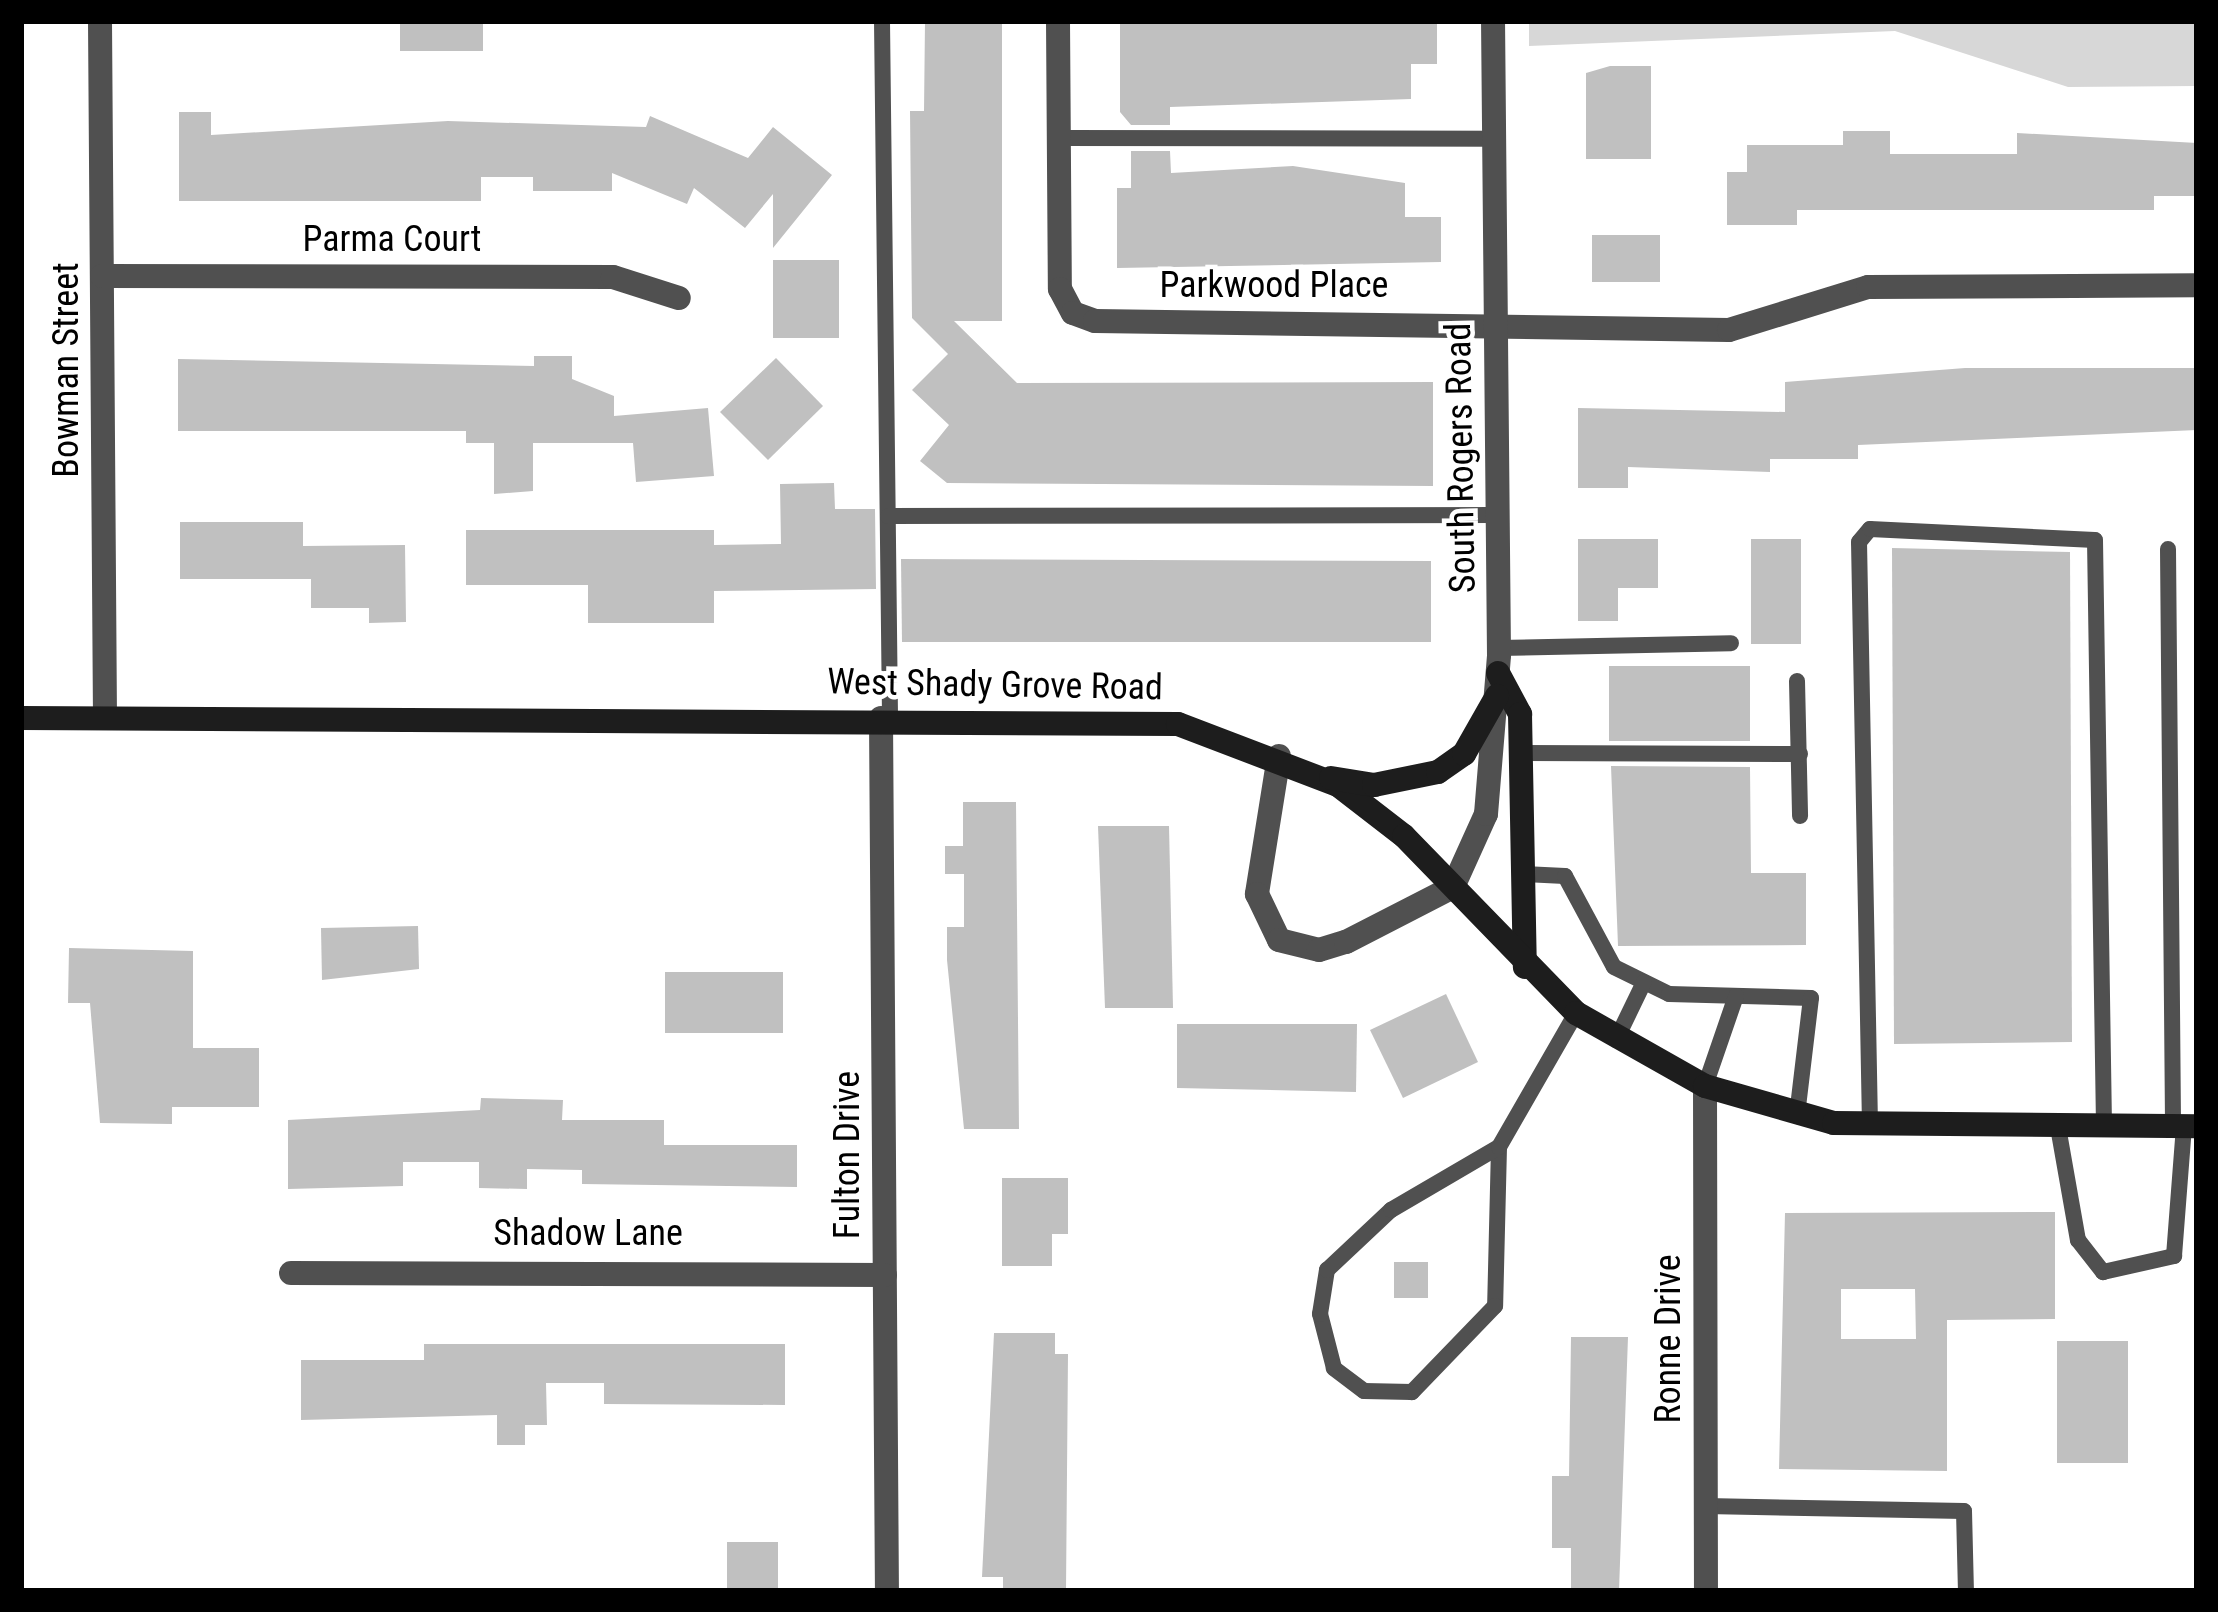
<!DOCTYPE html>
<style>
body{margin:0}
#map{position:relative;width:2218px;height:1612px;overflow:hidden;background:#fff;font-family:"Roboto Condensed",sans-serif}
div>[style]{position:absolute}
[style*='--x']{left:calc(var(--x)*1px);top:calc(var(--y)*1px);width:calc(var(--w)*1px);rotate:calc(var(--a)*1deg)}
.green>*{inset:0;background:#d7d7d7}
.building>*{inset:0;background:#c0c0c0}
.service>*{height:16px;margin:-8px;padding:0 8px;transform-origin:8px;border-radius:8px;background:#505050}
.minor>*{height:24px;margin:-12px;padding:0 12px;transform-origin:12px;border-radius:12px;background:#505050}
.tertiary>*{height:24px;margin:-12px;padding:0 12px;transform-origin:12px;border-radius:12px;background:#505050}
.secondary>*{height:24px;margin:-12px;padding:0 12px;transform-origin:12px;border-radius:12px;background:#1d1d1d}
span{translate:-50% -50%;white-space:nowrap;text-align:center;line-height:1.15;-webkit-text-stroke:9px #fff;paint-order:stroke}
.street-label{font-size:36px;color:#000}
.frame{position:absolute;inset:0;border:24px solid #000;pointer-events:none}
</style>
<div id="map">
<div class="green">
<i style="clip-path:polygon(1529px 21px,2197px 21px,2197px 86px,2068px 87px,1895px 31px,1529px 46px)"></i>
</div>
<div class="building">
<i style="clip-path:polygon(400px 21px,483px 21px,483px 51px,400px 51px)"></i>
<i style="clip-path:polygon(925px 21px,1002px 21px,1002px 321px,954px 321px,1017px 383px,1433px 382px,1433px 486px,947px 483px,920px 461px,949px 425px,912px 390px,948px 354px,912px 318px,910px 111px,924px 111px)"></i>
<i style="clip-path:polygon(1120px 21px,1437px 21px,1437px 64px,1411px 64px,1411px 99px,1170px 107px,1170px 125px,1131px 125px,1120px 112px)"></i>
<i style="clip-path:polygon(1610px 66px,1651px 66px,1651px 159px,1586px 159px,1586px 73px)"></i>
<i style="clip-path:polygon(179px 112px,211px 112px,211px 135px,448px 121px,646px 127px,650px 116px,748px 158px,773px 127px,832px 175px,773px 248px,773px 194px,745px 228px,694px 188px,687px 204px,612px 173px,612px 191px,533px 191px,533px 177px,481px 177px,481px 201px,179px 201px)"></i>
<i style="clip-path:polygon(1843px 131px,1890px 131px,1890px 154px,2017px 154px,2017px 133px,2197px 143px,2197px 196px,2154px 196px,2154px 210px,1797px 210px,1797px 225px,1727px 225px,1727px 172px,1747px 172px,1747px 145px,1843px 145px)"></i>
<i style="clip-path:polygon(1131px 151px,1170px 151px,1171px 173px,1293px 166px,1405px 183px,1405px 217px,1441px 217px,1441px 262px,1117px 268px,1117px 188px,1131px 188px)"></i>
<i style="clip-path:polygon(1592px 235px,1660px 235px,1660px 282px,1592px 282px)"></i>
<i style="clip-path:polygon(773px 260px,839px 260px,839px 338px,773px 338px)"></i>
<i style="clip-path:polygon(534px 356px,572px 356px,572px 379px,614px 396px,614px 416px,708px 408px,714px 476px,636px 482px,633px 443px,533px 443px,533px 491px,494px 494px,494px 443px,466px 443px,466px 431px,178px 431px,178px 359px,534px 366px)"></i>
<i style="clip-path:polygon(776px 358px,823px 406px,768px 460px,720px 412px)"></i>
<i style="clip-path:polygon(1965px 368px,2197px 368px,2197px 430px,1858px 445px,1858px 459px,1770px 459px,1770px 472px,1628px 467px,1628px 488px,1578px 488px,1578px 408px,1785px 412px,1785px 382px)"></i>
<i style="clip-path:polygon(834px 483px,835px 509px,875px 509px,876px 589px,714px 591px,714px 623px,588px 623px,588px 585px,466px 585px,466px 530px,714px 530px,714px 545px,781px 544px,780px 484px)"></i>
<i style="clip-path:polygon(180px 522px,303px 522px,303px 546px,405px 545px,406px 622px,369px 623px,369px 608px,311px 608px,311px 579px,180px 579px)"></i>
<i style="clip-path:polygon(1578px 539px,1658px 539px,1658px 588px,1618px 588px,1618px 621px,1578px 621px)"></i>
<i style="clip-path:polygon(1751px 539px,1801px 539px,1801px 644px,1751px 644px)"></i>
<i style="clip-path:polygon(1892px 548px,2070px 552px,2072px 1042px,1894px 1044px)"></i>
<i style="clip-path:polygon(901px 559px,1431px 561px,1431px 642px,902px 642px)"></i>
<i style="clip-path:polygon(1609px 666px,1750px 666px,1750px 741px,1609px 741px)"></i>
<i style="clip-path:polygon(1611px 766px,1750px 767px,1751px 873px,1806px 873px,1806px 945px,1618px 946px)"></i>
<i style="clip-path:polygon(963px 802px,1016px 802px,1019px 1129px,964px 1129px,947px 960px,947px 927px,964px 927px,964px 874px,945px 874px,945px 846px,963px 846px)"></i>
<i style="clip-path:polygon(1098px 826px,1169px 826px,1173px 1008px,1105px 1008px)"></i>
<i style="clip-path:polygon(418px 926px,419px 969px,322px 980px,321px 928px)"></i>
<i style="clip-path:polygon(69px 948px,193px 951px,193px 1048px,259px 1048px,259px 1107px,172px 1107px,172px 1124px,100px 1123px,90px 1003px,68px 1003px)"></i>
<i style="clip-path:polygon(665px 972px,783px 972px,783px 1033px,665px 1033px)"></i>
<i style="clip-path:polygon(1446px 994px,1478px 1062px,1403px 1098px,1370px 1030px)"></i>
<i style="clip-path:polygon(1177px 1024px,1357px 1024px,1356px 1092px,1177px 1088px)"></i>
<i style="clip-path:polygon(481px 1098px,563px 1100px,562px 1120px,664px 1120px,664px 1145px,797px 1145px,797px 1187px,582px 1184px,582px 1170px,527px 1169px,527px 1189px,479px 1188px,479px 1162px,403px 1162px,403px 1186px,288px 1189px,288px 1120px,480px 1110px)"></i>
<i style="clip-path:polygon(1002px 1178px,1068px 1178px,1068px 1234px,1052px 1234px,1052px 1266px,1002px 1266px)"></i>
<i style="clip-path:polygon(evenodd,2055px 1212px,2055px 1319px,1947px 1320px,1947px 1471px,1779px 1469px,1785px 1213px,2055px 1212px,1841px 1289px,1915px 1289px,1916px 1339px,1841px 1339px,1841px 1289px)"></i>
<i style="clip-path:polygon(1394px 1262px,1428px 1262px,1428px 1298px,1394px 1298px)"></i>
<i style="clip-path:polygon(994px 1333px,1055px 1333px,1055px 1354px,1068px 1354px,1066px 1591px,1003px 1591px,1003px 1577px,982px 1577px)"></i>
<i style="clip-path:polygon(1571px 1337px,1628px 1337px,1619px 1591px,1571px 1591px,1571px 1548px,1552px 1548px,1552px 1476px,1569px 1476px)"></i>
<i style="clip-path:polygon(2057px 1341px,2128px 1341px,2128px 1463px,2057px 1463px)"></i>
<i style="clip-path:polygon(424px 1344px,785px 1344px,785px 1405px,604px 1404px,604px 1383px,546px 1383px,547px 1425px,525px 1425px,525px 1445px,497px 1445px,497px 1415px,301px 1420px,301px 1360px,424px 1360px)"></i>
<i style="clip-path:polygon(727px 1542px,778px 1542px,778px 1591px,727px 1591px)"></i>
</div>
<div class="service">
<i style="--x:882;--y:21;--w:697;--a:89.34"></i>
<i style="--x:1059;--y:138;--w:436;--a:0.1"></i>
<i style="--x:888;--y:516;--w:610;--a:-0.09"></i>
<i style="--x:2168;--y:549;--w:577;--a:89.5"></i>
<i style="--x:1499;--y:648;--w:232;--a:-1.2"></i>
<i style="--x:1797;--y:681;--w:135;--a:88.7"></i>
<i style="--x:1521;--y:753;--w:279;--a:0.2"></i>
<i style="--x:1523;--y:874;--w:42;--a:2.7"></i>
<i style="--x:1565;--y:876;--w:103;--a:61.7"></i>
<i style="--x:1614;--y:967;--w:61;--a:26.1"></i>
<i style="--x:1669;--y:994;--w:142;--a:1.6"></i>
<i style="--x:1811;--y:998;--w:119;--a:96.8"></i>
<i style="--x:1616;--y:1040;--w:64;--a:-64.2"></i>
<i style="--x:1705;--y:1086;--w:95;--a:-71"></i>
<i style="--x:1870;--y:1125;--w:583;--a:-91.08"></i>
<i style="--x:1859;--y:542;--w:17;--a:-50"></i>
<i style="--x:1870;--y:529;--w:225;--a:2.8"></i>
<i style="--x:2095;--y:540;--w:587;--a:89.12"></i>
<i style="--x:2058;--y:1127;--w:115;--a:80"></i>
<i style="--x:2078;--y:1240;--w:41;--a:52"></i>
<i style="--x:2103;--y:1272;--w:73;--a:-12.7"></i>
<i style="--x:2174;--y:1256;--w:130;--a:-85.6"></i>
<i style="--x:1499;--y:1147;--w:159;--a:91.4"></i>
<i style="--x:1495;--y:1306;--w:120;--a:134"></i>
<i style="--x:1412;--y:1392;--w:48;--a:-178.8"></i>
<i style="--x:1364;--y:1391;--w:38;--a:-143"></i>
<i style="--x:1334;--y:1368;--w:56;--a:-104.5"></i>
<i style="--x:1320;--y:1314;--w:45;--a:-81"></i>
<i style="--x:1327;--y:1270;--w:88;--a:-43.2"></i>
<i style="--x:1391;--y:1210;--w:125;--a:-30.3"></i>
<i style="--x:1499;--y:1147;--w:155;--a:-60.1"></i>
<i style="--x:1706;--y:1506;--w:258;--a:1.1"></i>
<i style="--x:1964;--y:1511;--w:80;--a:88.6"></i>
</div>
<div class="minor">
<i style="--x:100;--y:21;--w:697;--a:89.59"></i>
<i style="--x:1058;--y:21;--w:268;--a:89.6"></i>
<i style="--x:1060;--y:289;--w:27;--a:62"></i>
<i style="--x:1073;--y:313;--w:23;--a:20"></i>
<i style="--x:1095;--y:321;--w:634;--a:0.81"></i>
<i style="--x:1729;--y:330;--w:145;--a:-17.2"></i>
<i style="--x:1868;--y:287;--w:329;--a:-0.3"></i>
<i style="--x:102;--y:276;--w:511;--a:0.11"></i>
<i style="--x:613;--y:277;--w:69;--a:17.7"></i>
<i style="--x:881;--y:718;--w:873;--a:89.61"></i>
<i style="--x:1279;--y:756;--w:140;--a:99.1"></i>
<i style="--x:1257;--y:894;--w:51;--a:64.4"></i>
<i style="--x:1279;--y:940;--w:41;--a:14"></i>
<i style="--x:1319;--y:950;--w:28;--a:-17"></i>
<i style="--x:1346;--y:942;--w:120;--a:-27.2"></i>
<i style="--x:1705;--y:1086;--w:505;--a:89.89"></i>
<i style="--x:291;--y:1273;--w:594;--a:0.19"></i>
</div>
<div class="tertiary">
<i style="--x:1453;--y:887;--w:80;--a:-65.7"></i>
<i style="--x:1486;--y:814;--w:160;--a:-85.3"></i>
<i style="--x:1499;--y:655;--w:634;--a:-90.54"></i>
</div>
<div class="secondary">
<i style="--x:1498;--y:673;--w:47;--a:61.8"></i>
<i style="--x:1520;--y:714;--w:253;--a:88.9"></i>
<i style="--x:21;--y:718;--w:1157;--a:0.3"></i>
<i style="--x:1178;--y:724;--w:171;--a:20.9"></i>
<i style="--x:1338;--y:785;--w:83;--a:37.7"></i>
<i style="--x:1404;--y:836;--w:247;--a:45.8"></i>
<i style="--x:1576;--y:1013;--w:148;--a:29.5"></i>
<i style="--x:1705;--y:1086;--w:134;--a:16"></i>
<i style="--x:1834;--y:1123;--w:363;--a:0.5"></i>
<i style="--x:1331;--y:778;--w:44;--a:9.2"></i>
<i style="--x:1374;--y:785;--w:65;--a:-11.5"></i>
<i style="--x:1438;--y:772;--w:32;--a:-35"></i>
<i style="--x:1464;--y:754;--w:67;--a:-60.4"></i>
</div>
<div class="street-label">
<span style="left:392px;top:240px">Parma Court</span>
<span style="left:1274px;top:286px">Parkwood Place</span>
<span style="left:67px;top:370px;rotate:-90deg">Bowman Street</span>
<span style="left:1461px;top:458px;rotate:-91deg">South Rogers Road</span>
<span style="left:995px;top:685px;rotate:1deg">West Shady Grove Road</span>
<span style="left:848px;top:1155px;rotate:-90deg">Fulton Drive</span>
<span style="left:588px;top:1234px">Shadow Lane</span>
<span style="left:1669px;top:1339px;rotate:-90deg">Ronne Drive</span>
</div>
<div class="frame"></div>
</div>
